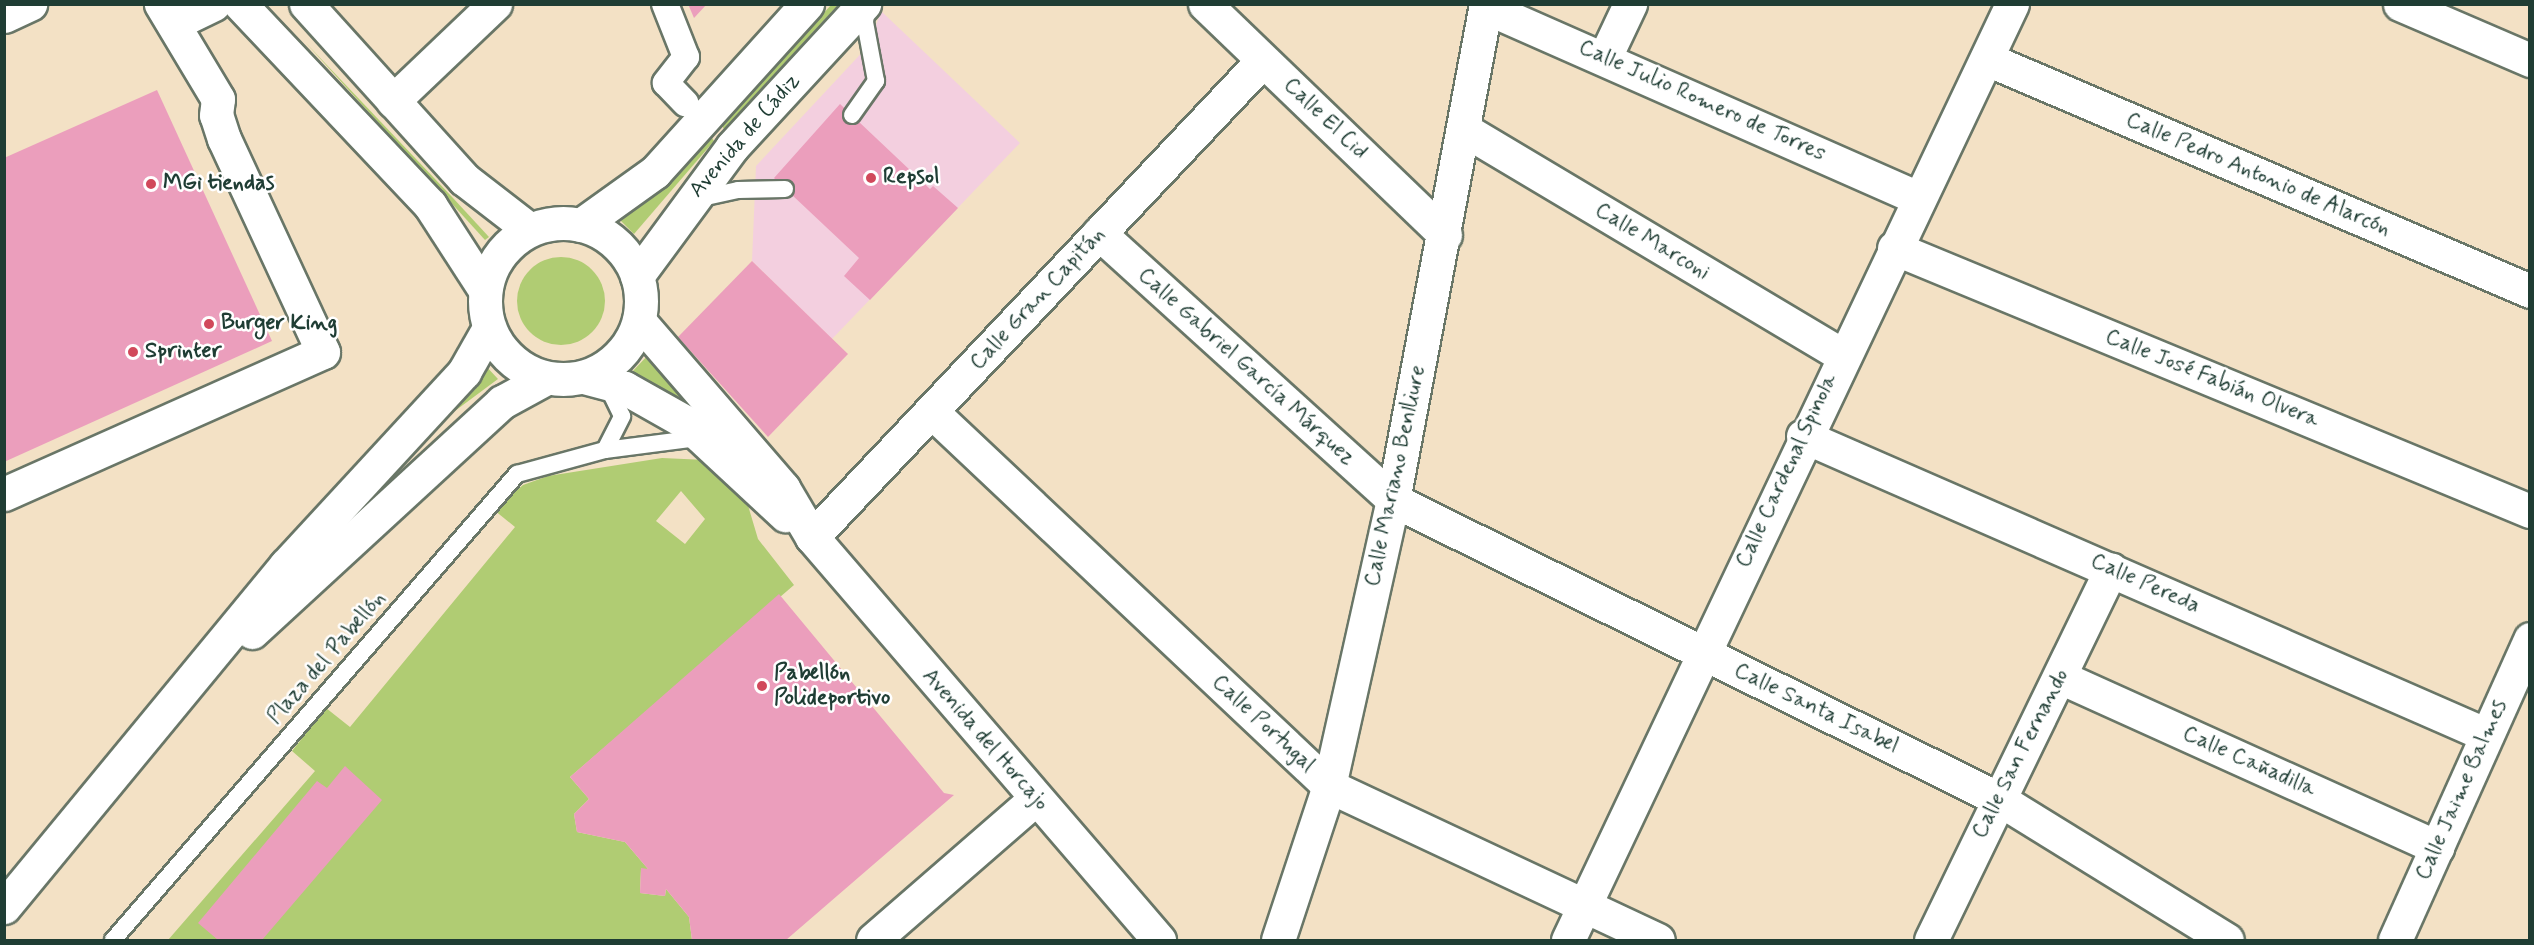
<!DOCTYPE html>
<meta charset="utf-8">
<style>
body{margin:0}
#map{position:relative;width:2534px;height:945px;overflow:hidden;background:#f3e1c5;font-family:Mynerve,sans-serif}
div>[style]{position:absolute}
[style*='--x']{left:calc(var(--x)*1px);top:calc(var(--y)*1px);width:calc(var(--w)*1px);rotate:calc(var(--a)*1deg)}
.built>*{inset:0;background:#f3cfdf}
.green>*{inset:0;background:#b0cc73}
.round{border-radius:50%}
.building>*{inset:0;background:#eb9ebc}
.roads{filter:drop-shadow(2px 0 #697667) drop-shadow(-2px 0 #697667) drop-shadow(0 2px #697667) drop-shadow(0 -2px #697667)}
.service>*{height:16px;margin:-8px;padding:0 8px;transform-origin:8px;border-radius:8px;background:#fff}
.pedestrian>*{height:26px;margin:-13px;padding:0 13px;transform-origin:13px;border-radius:13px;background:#fff}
.minor>*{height:33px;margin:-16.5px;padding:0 16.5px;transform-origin:16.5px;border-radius:16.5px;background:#fff}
.tertiary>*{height:33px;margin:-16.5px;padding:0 16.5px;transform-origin:16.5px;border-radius:16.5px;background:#fff}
.secondary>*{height:33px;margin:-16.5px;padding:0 16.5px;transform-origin:16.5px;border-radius:16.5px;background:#fff}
.secondary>.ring{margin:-16.5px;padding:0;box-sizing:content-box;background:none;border:33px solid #fff;border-radius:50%}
.dots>*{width:16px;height:16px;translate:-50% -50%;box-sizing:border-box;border:3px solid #fff;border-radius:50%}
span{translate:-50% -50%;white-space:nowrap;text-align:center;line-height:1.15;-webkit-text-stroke:5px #fff;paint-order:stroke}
.street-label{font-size:22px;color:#1f3d34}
.poi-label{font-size:22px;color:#1f3d34;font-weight:700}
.left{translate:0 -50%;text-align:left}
.frame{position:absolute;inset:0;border:6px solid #1f3d34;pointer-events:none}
</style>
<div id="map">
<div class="built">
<i style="clip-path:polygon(881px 11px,1020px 143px,832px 339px,752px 261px,756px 166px,869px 45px)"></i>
</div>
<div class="green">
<i style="clip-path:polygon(831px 5px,838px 5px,724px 129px,722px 126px)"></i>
<i style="clip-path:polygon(305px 42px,453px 198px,489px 237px,485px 240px)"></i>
<i style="clip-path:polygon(712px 138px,714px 141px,634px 234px,620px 220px)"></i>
<i class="round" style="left:517px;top:257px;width:88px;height:88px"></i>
<i style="clip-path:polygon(650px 353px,694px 408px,631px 373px)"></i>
<i style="clip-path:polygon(484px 364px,498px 379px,436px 425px,387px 474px)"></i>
<i style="clip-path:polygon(evenodd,662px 458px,706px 460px,747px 502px,758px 539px,794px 585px,570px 777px,589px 799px,574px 814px,577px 832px,625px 842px,648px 869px,641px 869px,640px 893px,665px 896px,666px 889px,689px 917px,692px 940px,168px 940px,315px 771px,292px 751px,326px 708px,350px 727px,515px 527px,494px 510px,523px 485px,548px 476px,662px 458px,681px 491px,705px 519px,685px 544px,656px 521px,681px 491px)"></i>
</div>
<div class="building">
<i style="clip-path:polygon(688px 4px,707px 4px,694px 18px)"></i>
<i style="clip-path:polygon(157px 90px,272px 341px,4px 462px,4px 158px)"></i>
<i style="clip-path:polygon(840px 104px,930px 189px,933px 186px,958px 208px,870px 300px,844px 276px,859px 258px,774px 178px)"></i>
<i style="clip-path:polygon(752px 261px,848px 354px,768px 437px,678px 337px)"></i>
<i style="clip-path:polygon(779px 594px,944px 793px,954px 795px,786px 940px,692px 940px,689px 917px,666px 889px,665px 896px,640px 893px,641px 868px,648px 869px,625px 842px,577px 832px,574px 814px,589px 799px,570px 777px)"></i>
<i style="clip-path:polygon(345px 766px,382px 800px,262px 940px,218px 940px,198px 923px,317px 781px,327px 788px)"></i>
</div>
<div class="roads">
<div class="service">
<i style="--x:852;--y:115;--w:42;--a:-54.8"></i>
<i style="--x:876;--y:81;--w:60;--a:-100.6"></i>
<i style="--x:865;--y:22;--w:16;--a:-83"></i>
<i style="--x:697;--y:199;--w:42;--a:-12.4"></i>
<i style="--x:738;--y:190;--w:47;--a:-1.2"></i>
<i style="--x:605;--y:450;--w:38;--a:-63"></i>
<i style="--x:622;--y:416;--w:32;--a:-116"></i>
<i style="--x:113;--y:940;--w:617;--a:-49.08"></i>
<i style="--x:517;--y:474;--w:91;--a:-15.3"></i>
<i style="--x:605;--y:450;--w:95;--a:-7.3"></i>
</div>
<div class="pedestrian">
<i style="--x:665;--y:4;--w:57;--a:68.4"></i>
<i style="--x:686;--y:57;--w:33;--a:128"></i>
<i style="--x:666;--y:83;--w:28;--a:46"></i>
</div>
<div class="minor">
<i style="--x:1205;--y:4;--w:333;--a:43.9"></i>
<i style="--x:2400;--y:4;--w:142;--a:23.3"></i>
<i style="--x:1485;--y:7;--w:473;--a:23.8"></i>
<i style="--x:4;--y:16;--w:29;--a:-25"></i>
<i style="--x:175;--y:23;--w:43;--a:-26"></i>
<i style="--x:1605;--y:57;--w:59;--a:-64.7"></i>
<i style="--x:1987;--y:59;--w:590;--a:23.13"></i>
<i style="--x:393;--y:101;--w:141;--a:-43.6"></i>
<i style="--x:1463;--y:129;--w:441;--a:30.8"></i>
<i style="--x:1099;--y:233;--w:397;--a:42.2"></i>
<i style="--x:1393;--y:500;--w:674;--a:26.26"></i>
<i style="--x:1997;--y:798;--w:270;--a:31.7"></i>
<i style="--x:1894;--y:248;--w:688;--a:22.47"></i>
<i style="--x:639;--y:321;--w:221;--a:49.2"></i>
<i style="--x:783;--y:488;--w:57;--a:59.4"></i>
<i style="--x:812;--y:537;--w:532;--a:49.27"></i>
<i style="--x:584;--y:377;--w:42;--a:15"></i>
<i style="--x:625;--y:388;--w:69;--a:29.5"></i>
<i style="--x:685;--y:422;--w:137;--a:42.9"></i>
<i style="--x:932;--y:412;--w:545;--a:43.29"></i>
<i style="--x:1329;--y:786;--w:363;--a:25.1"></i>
<i style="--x:1803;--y:436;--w:746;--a:23.61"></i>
<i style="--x:4;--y:494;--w:349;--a:-24"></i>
<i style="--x:323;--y:352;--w:235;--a:-114.9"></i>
<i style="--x:224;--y:139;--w:25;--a:-108"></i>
<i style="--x:216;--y:115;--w:16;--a:-83"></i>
<i style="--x:218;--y:99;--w:111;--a:-121"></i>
<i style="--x:812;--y:537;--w:656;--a:-46.6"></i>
<i style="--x:2060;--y:677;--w:414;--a:24.3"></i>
<i style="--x:873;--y:940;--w:215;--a:-41"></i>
<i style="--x:1278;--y:940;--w:162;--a:-71.7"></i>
<i style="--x:1329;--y:786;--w:293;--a:-77.4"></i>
<i style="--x:1393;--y:500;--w:505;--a:-79.38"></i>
<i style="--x:1568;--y:940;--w:1036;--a:-64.62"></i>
<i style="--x:1931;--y:940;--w:412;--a:-64.1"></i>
<i style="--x:2395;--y:940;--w:330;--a:-65.8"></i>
</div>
<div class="tertiary">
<i style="--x:240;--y:4;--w:277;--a:46.6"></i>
<i style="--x:430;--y:205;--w:101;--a:57.1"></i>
<i style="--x:306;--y:4;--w:236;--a:47.9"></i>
<i style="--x:464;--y:179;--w:83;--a:37.7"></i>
</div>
<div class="secondary">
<i class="ring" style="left:485px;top:223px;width:123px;height:123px"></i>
<i style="--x:581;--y:225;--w:91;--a:-35.6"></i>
<i style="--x:655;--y:172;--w:227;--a:-47.9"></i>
<i style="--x:637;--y:276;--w:160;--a:-53.6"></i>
<i style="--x:732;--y:147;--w:195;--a:-47.3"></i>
<i style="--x:252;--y:632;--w:340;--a:-42.6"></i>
<i style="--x:502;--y:402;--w:50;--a:-28.6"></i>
<i style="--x:4;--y:907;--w:443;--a:-50.5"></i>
<i style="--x:286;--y:565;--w:263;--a:-47.3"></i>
<i style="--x:464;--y:372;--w:51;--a:-60.4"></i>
</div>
</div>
<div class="dots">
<i style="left:871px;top:178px;background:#d1495b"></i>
<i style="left:151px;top:184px;background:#d1495b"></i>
<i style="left:209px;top:324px;background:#d1495b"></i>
<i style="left:133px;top:352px;background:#d1495b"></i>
<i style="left:762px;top:686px;background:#d1495b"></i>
</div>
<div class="street-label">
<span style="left:1702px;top:101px;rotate:24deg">Calle Julio Romero de Torres</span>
<span style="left:1325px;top:119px;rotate:44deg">Calle El Cid</span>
<span style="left:745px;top:136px;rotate:-49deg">Avenida de Cádiz</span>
<span style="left:2258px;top:175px;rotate:23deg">Calle Pedro Antonio de Alarcón</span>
<span style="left:1652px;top:242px;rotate:31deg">Calle Marconi</span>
<span style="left:1038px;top:299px;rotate:-47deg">Calle Gran Capitán</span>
<span style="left:1246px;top:367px;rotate:42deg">Calle Gabriel García Márquez</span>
<span style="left:2212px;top:379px;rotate:22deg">Calle José Fabián Olvera</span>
<span style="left:1787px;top:471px;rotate:-65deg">Calle Cardenal Spinola</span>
<span style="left:1396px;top:476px;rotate:-78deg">Calle Mariano Benlliure</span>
<span style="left:2145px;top:584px;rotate:24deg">Calle Pereda</span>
<span style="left:327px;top:658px;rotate:-49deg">Plaza del Pabellón</span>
<span style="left:1816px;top:709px;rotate:26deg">Calle Santa Isabel</span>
<span style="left:1263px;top:724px;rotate:43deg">Calle Portugal</span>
<span style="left:985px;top:740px;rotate:49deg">Avenida del Horcajo</span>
<span style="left:2021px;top:754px;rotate:-63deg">Calle San Fernando</span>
<span style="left:2249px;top:762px;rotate:24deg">Calle Cañadilla</span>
<span style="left:2462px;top:790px;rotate:-66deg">Calle Jaime Balmes</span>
</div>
<div class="poi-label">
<span class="left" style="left:883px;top:178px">Repsol</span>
<span class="left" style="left:163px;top:184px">MGi tiendas</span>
<span class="left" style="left:221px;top:324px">Burger King</span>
<span class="left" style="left:145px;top:352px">Sprinter</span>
<span class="left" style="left:774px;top:686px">Pabellón<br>Polideportivo</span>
</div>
<div class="frame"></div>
</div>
